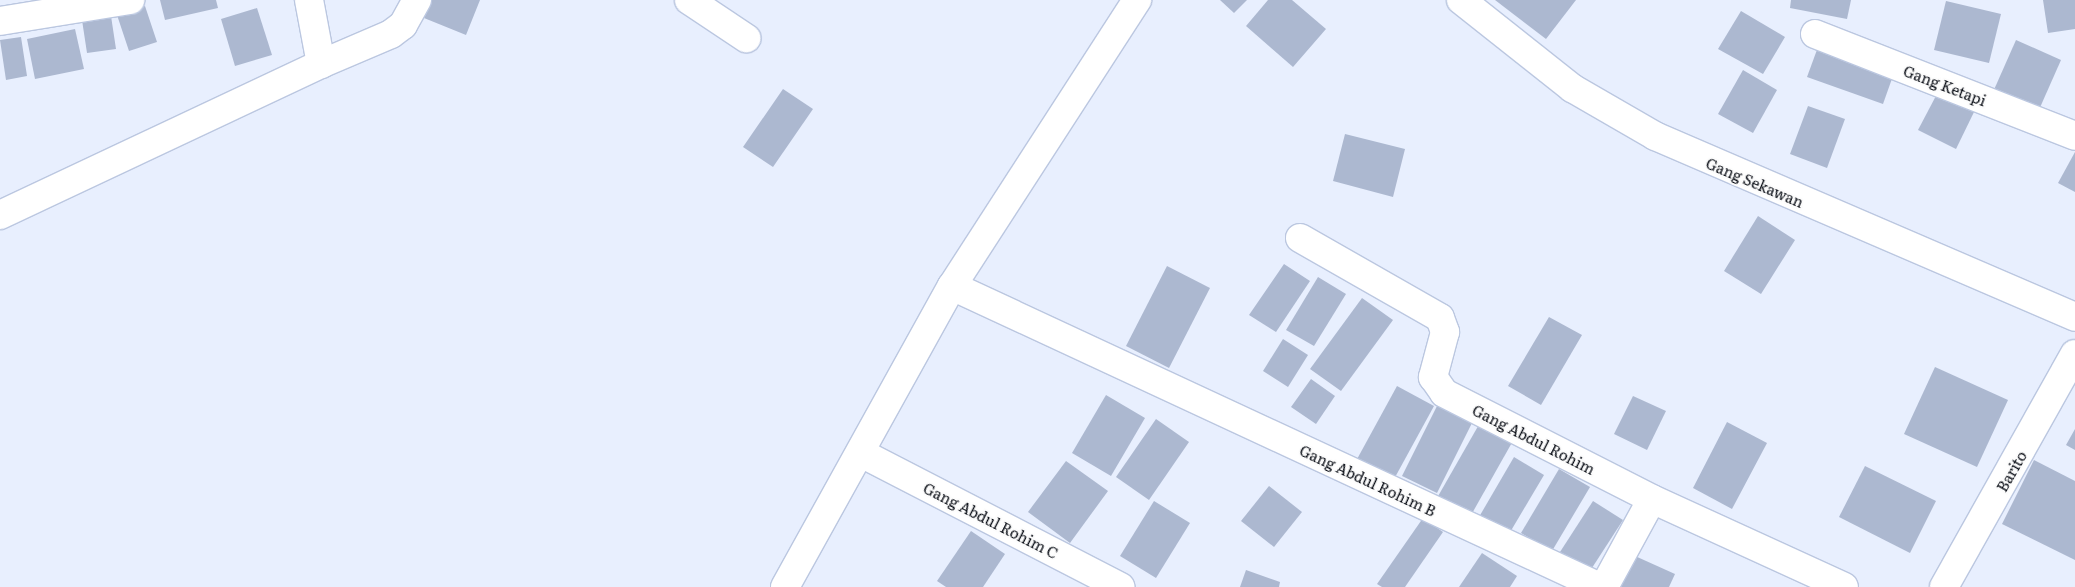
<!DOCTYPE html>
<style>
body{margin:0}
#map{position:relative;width:2075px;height:587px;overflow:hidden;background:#e8effe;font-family:Literata,serif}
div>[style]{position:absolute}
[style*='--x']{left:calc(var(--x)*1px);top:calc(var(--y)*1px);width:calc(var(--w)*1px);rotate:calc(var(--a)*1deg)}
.building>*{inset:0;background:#acb8d0}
.roads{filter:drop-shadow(1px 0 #bbc7e0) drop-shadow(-1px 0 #bbc7e0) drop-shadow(0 1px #bbc7e0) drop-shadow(0 -1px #bbc7e0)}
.minor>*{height:28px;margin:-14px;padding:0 14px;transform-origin:14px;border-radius:14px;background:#fff}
.tertiary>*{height:28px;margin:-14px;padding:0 14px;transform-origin:14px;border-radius:14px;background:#fff}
span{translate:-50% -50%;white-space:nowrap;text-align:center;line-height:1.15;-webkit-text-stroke:4px #fcfcfc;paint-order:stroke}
.street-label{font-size:15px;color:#080c14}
</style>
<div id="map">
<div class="building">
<i style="clip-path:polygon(160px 0,216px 0,218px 8px,165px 20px)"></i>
<i style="clip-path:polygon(431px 0,480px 0,466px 35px,424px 18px)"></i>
<i style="clip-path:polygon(1220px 0,1247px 0,1234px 13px)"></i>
<i style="clip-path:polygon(1268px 0,1292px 0,1326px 29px,1293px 67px,1246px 26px)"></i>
<i style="clip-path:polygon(1495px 0,1576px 0,1546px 39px)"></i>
<i style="clip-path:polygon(1791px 0,1851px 0,1847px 19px,1790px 8px)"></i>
<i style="clip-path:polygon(2043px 0,2075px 0,2075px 29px,2048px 33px)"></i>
<i style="clip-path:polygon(1946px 1px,2001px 14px,1989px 63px,1934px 50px)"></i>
<i style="clip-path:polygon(145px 6px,157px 42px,129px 51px,117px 15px)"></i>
<i style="clip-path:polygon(257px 8px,272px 55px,235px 66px,221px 19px)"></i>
<i style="clip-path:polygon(1741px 11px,1785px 37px,1763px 74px,1718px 49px)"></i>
<i style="clip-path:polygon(111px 16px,116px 49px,87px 53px,82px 20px)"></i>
<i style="clip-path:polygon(75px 29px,84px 69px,35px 79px,27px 39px)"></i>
<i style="clip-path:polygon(21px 37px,27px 76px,6px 80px,0 40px)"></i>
<i style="clip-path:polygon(2016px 40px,2061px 60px,2038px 112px,1993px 92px)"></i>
<i style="clip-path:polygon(1818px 47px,1894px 73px,1883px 104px,1807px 77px)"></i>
<i style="clip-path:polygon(1743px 70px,1777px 90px,1753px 133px,1718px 114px)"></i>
<i style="clip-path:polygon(783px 89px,813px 109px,773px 167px,743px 147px)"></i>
<i style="clip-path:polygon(1938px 92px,1975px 110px,1956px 149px,1918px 130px)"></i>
<i style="clip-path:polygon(1808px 106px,1845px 119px,1827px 168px,1790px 154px)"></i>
<i style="clip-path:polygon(1345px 134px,1405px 149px,1393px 197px,1333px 181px)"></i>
<i style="clip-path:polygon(2075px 152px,2075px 192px,2058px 183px)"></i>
<i style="clip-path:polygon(1758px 216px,1795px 240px,1761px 294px,1724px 271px)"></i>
<i style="clip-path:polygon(1284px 264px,1310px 281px,1276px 332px,1249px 315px)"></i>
<i style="clip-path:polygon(1167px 266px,1210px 288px,1169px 368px,1126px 346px)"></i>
<i style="clip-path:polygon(1318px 277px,1346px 294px,1314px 346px,1286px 330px)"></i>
<i style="clip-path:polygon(1362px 298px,1393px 320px,1341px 391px,1310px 369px)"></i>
<i style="clip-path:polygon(1549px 317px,1582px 335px,1541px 405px,1508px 386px)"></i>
<i style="clip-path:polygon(1283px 339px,1308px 355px,1288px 387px,1263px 371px)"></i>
<i style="clip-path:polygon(1935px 367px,2008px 400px,1977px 467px,1904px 434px)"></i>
<i style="clip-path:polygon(1311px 379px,1335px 396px,1316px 424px,1291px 407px)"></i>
<i style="clip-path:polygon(1397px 386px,1434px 406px,1393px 481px,1356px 461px)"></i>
<i style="clip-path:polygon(1106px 395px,1145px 418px,1111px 476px,1072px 453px)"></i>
<i style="clip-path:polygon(1633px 396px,1666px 411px,1647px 450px,1614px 434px)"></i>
<i style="clip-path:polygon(1439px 402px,1474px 419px,1437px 493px,1402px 476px)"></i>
<i style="clip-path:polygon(1156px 419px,1189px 442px,1149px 500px,1116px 477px)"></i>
<i style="clip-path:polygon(1481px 421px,1514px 439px,1470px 517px,1437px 498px)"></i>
<i style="clip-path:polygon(1727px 422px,1767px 443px,1732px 509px,1693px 488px)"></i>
<i style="clip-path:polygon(2075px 429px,2075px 450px,2066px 445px)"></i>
<i style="clip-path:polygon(1514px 457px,1544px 475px,1509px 534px,1479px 517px)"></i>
<i style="clip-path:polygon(2034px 460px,2075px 481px,2075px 560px,2002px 524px)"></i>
<i style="clip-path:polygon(1066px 461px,1108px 491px,1070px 543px,1028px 512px)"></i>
<i style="clip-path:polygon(1865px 466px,1936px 501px,1910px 553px,1839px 517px)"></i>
<i style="clip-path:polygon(1559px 469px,1590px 487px,1552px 551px,1521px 533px)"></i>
<i style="clip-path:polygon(1269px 486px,1302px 512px,1274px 547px,1241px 521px)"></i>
<i style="clip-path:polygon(1154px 501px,1190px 523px,1156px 578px,1120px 556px)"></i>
<i style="clip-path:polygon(1593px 501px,1623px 520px,1590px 571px,1560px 552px)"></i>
<i style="clip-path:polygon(1423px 518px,1443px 532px,1405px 587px,1382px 587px,1377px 584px)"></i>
<i style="clip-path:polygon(971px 531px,1005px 554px,983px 587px,946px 587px,937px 581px)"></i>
<i style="clip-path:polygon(1482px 553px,1517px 576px,1510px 587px,1459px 587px)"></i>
<i style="clip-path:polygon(1635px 556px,1675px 574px,1669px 587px,1621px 587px)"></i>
<i style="clip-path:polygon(1246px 570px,1280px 582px,1279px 587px,1240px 587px)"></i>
</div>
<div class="roads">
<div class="minor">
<i style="--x:689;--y:0;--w:69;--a:33.7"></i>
<i style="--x:1461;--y:0;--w:142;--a:38.4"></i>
<i style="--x:1572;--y:88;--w:96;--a:30"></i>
<i style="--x:1655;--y:136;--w:457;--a:23.3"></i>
<i style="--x:0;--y:21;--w:132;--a:-9.2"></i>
<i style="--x:1815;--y:34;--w:279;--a:21.4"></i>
<i style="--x:321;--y:64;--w:76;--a:-23.2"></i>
<i style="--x:391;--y:34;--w:15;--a:-37"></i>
<i style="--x:403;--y:25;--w:29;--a:-61"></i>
<i style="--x:0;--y:215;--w:355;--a:-25.2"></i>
<i style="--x:321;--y:64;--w:65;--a:-100.6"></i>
<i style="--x:1300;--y:238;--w:161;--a:29.7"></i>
<i style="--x:1440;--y:318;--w:15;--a:70"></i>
<i style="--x:1445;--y:332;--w:47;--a:104.9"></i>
<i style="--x:1433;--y:377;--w:19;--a:55"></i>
<i style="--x:1444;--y:393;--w:233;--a:27"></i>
<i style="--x:1652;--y:499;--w:211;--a:24.6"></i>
<i style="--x:952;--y:286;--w:714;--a:24.92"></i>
<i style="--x:861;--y:453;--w:292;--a:27.3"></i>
<i style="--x:785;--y:587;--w:344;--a:-61"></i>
<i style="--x:952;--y:286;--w:341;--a:-57.1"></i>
<i style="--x:1604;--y:587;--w:100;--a:-61.4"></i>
</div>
<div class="tertiary">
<i style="--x:1944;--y:587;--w:267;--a:-60.7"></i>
</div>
</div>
<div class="street-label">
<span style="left:1945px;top:85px;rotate:21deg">Gang Ketapi</span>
<span style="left:1755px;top:182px;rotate:23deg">Gang Sekawan</span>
<span style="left:1534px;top:439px;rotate:27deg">Gang Abdul Rohim</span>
<span style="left:2011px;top:471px;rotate:-60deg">Barito</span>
<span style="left:1368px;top:480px;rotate:25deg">Gang Abdul Rohim B</span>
<span style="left:991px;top:520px;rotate:27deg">Gang Abdul Rohim C</span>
</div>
</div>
